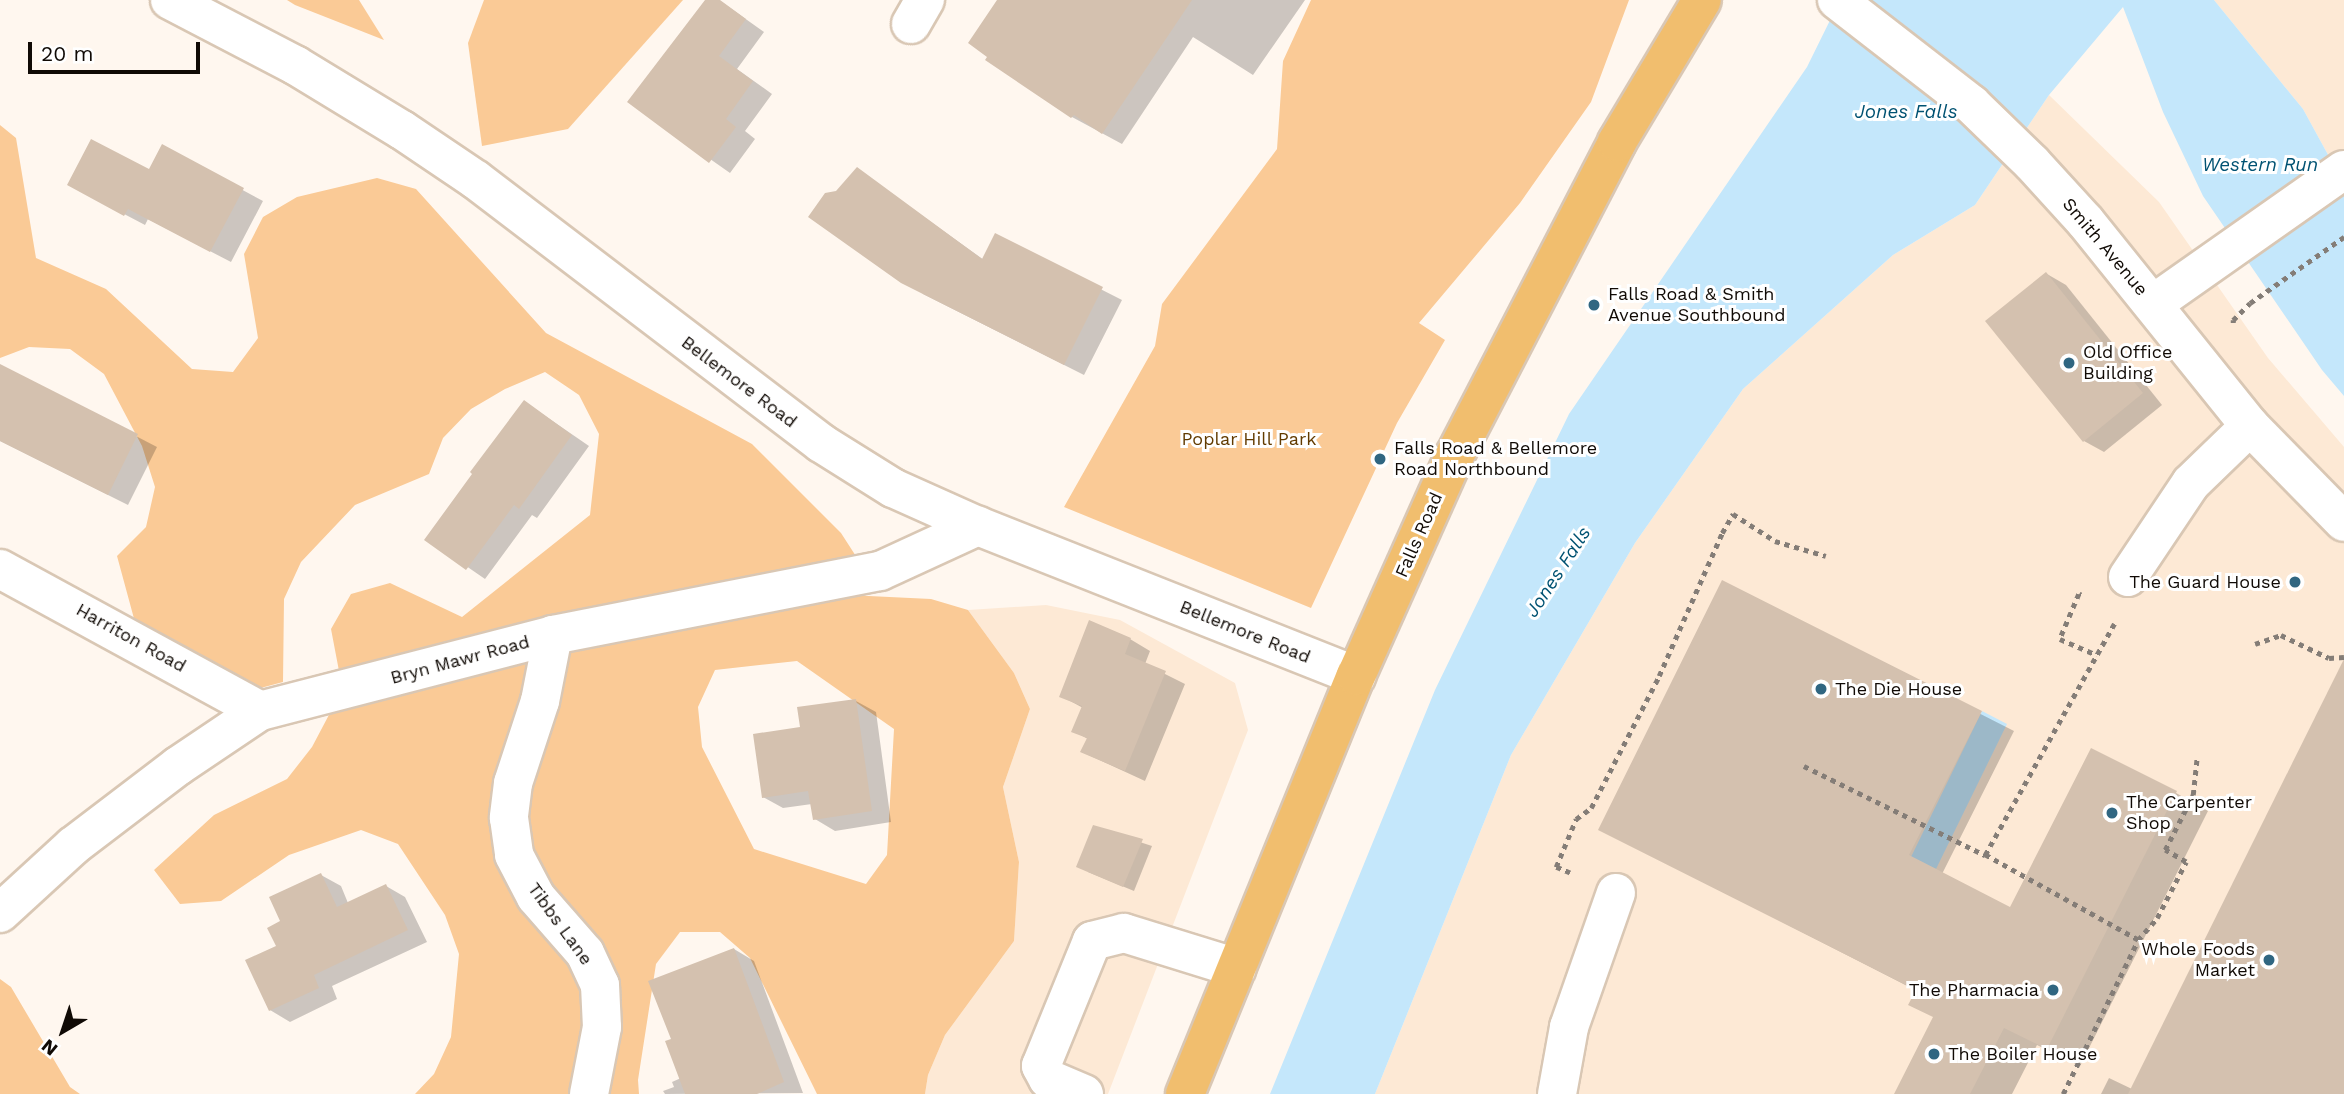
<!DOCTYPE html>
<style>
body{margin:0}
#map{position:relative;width:2344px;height:1094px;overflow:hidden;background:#fff7ef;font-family:"Work Sans",sans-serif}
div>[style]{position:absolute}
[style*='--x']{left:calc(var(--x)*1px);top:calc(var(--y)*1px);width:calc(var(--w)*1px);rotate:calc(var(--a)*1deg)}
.built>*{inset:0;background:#fde9d5}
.green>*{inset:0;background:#faca96}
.water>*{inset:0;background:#c4e7fb}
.shadow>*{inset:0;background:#0003}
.building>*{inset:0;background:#d4c1af}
.path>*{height:4.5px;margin-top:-2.25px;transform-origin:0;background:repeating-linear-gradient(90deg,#847d77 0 5px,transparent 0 10px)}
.roads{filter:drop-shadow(2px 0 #d9c7b4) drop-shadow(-2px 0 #d9c7b4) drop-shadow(0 2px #d9c7b4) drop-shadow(0 -2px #d9c7b4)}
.minor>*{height:38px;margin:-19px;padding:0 19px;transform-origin:19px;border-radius:19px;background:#fff}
.major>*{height:38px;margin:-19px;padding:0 19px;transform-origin:19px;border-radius:19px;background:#f1be6e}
.dots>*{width:19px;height:19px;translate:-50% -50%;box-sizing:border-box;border:4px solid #fff;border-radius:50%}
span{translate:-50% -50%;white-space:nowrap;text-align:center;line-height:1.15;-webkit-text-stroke:6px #fff;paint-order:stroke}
.street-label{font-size:18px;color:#100a05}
.poi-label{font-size:18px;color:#100a05}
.left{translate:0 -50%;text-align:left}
.right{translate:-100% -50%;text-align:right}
.park-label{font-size:18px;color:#623b00}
.water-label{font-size:19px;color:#005272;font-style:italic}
.north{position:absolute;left:28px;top:996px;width:70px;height:70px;-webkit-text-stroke:5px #fff;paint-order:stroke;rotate:219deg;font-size:19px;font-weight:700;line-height:28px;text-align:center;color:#100a05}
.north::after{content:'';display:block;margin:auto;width:24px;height:32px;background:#100a05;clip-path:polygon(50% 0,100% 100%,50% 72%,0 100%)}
.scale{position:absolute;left:28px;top:42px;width:172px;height:32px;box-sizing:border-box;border:4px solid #100a05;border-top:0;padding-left:9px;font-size:21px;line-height:24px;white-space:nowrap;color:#100a05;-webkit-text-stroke:5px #fff;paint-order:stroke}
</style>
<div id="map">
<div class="built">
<i style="clip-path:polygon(2214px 0,2344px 0,2344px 184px,2303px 109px)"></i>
<i style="clip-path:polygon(2049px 95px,2159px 202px,2268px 358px,2344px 447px,2344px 1094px,1375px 1094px,1511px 755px,1635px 543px,1743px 389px,1893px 255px,1975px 205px)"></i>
<i style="clip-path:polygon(1046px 605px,1120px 620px,1235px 683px,1248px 730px,1108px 1094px,925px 1094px,928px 1075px,945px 1035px,1014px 941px,1019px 862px,1003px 787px,1030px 709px,1014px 673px,968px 610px)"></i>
</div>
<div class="green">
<i style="clip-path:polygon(287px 0,359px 0,384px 40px,295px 5px)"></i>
<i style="clip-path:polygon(484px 0,683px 0,568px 129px,482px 146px,468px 43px)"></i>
<i style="clip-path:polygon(1311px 0,1629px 0,1591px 102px,1520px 203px,1419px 323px,1445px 340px,1397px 423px,1311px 608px,1064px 507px,1155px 346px,1162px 304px,1277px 149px,1283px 61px)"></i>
<i style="clip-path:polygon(evenodd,0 125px,16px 138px,36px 258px,106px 289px,192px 369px,233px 372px,258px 338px,244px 254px,263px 217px,297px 197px,377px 178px,416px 189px,546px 333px,752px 444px,841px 533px,861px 564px,848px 595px,931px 599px,968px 610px,1014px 673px,1030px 709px,1003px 787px,1019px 862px,1014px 941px,945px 1035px,928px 1075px,925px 1094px,817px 1094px,750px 958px,720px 932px,680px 932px,656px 964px,638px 1080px,639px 1094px,415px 1094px,434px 1074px,451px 1037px,459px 954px,445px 915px,398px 844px,361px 830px,289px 855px,221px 901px,180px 904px,154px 870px,214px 815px,287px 779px,312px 747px,331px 711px,339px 671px,331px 629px,351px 594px,390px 583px,462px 617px,590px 515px,599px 434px,579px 395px,545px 372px,505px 389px,471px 409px,443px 438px,429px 474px,355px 505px,301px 562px,284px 599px,283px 682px,245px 692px,139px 637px,117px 556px,146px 527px,155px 487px,142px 446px,104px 374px,70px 349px,29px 347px,0 358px,0 125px,797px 661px,894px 729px,887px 855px,866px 884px,754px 849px,702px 747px,698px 707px,715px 670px,797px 661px)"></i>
<i style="clip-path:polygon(0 979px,11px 987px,70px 1087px,80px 1094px,0 1094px)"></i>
</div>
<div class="water">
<i style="clip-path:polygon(1840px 0,2214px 0,2303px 109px,2344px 184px,2344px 396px,2322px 370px,2203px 196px,2163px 112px,2123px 7px,2049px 95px,1975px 205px,1893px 255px,1743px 389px,1635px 543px,1511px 755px,1375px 1094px,1270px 1094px,1435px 690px,1569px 414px,1807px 67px)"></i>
<i style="clip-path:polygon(1982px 711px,2007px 724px,1936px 869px,1911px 857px)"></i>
</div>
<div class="shadow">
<i style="clip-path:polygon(707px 0,719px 0,764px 32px,737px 69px,772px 94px,745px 131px,755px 139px,730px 173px,629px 102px)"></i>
<i style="clip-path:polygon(1100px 0,1305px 0,1253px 75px,1193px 37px,1122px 144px,1072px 117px,988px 59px)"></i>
<i style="clip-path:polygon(163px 147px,263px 201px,231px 262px,148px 219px,145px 225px,88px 195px,150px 171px)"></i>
<i style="clip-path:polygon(857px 169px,984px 260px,996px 236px,1122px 300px,1084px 375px,923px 294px)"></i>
<i style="clip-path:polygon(2047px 274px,2066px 285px,2162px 405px,2104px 452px,2084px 441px)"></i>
<i style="clip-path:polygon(9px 370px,157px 447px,128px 505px,0 441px,0 386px)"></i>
<i style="clip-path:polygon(525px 402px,589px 446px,537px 518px,532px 515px,485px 579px,427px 539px)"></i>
<i style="clip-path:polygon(1723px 583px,2014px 731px,1942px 874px,2011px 909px,2176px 793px,2208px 811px,2080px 1066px,2037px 1045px,2012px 1094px,1896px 1094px,1935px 1018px,1917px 991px,1601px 829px)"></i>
<i style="clip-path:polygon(1130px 639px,1150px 651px,1145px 664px,1185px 684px,1145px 781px,1082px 752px,1088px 739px,1073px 731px,1083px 708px,1061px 696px)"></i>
<i style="clip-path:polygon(856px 701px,876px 712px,891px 822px,835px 831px,815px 819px,812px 804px,783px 808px,763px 797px,802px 729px)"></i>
<i style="clip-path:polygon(2344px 710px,2344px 1094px,2101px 1094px,2109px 1078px,2132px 1089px)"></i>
<i style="clip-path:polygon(1094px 827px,1152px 846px,1134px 891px,1088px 872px)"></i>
<i style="clip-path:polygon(321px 875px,341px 886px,348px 903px,386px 886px,405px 897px,427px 942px,332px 986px,337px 999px,290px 1022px,270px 1010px,282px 922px)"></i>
<i style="clip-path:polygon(734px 949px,754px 961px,803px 1093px,665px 1094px,663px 1091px,674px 1087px,672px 1082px,681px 1078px,673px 1040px)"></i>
</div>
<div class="building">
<i style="clip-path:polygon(705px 0,720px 0,746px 19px,719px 56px,753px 81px,726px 119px,736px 127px,709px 163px,627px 102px)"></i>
<i style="clip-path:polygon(997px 0,1192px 0,1102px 134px,1074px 115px,1071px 118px,985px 60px,987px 57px,968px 43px)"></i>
<i style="clip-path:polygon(91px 139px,149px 169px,162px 144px,244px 188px,210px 252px,128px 209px,124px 216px,67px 185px)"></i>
<i style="clip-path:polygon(857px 167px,982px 259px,995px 233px,1103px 287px,1064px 365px,901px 283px,808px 217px,825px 193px,836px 191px)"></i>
<i style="clip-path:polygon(2046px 272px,2143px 393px,2083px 442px,1985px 321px)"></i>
<i style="clip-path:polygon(0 364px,138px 434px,108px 495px,0 441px)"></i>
<i style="clip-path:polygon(524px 400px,572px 435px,519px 509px,514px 505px,466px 570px,424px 540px,472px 474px,470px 472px)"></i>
<i style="clip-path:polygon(1722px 580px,1982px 711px,1909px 855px,2010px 907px,2091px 748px,2177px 791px,2047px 1049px,2004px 1028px,1970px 1094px,1894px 1094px,1933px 1017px,1908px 1005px,1916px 990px,1598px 830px)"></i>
<i style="clip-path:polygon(1089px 620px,1131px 638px,1125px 654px,1166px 671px,1125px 771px,1080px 752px,1087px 738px,1071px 732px,1082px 706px,1059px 697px)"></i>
<i style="clip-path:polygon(2344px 659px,2344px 1094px,2128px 1094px,2252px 844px)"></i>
<i style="clip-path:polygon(856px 699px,872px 811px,813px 820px,808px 791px,762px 798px,753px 734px,800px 727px,797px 707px)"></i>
<i style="clip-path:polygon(1093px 825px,1143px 839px,1123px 887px,1076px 867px)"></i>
<i style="clip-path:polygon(321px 873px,337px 907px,386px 884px,408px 930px,314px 975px,319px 988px,269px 1011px,245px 960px,276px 946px,267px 928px,280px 921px,269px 897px)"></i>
<i style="clip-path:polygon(734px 948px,784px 1082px,757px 1094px,685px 1094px,665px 1041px,671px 1039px,648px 981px)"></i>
</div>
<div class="path">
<i style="--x:2233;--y:323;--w:3;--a:-90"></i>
<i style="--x:2233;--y:320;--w:24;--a:-45"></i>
<i style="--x:2250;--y:303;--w:115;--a:-35.1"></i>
<i style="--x:2081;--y:595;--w:2;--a:-153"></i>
<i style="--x:2079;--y:594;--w:49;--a:112.9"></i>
<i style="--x:2060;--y:639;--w:40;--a:23.4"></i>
<i style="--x:2255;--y:644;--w:28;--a:-19"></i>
<i style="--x:2281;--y:635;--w:53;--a:25.6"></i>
<i style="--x:2329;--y:658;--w:15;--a:-4"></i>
<i style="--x:1804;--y:766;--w:202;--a:26.2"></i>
<i style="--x:1570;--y:873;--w:15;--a:-157"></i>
<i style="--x:1556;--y:867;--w:52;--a:-67.4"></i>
<i style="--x:1576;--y:819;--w:19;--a:-36"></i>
<i style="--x:1591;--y:808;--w:148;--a:-62.7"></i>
<i style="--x:1659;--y:676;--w:156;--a:-66.2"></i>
<i style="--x:1722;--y:533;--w:22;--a:-60"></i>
<i style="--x:1733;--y:514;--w:50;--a:32.7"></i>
<i style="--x:1775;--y:541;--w:53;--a:16.4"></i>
<i style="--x:2138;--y:940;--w:29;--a:-49"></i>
<i style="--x:2157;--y:918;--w:63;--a:-62.6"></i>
<i style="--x:2186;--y:862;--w:24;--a:-150"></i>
<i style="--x:2165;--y:850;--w:62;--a:-63"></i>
<i style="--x:2193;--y:795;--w:38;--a:-84"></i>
<i style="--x:2063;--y:1094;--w:171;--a:-64"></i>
<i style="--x:2138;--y:940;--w:175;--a:-150.9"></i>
<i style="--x:1985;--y:855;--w:265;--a:-60.8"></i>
</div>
<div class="roads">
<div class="minor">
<i style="--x:170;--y:0;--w:141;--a:27.5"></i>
<i style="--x:295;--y:65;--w:125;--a:31.3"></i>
<i style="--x:402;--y:130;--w:89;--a:34"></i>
<i style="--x:476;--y:180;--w:434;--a:37.3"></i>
<i style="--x:821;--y:443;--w:85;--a:32"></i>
<i style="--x:893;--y:488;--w:93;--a:24.1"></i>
<i style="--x:978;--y:526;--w:407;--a:21.6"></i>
<i style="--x:1837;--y:0;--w:170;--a:37.8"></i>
<i style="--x:1971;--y:104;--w:85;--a:44"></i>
<i style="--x:2032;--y:163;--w:79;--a:47.6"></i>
<i style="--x:2085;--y:221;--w:263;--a:51.2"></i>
<i style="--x:2250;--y:426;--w:134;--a:45.6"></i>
<i style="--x:911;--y:24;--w:28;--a:-60"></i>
<i style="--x:2153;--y:304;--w:233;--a:-35.1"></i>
<i style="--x:0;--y:569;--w:296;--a:28.6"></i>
<i style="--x:2128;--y:577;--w:113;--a:-56.2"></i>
<i style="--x:2191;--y:483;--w:82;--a:-44"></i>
<i style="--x:553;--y:635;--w:67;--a:101.1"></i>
<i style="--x:540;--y:701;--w:86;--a:108.2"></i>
<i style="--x:513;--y:783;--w:35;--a:97"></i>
<i style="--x:509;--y:818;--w:37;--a:82"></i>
<i style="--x:514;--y:855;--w:47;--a:62.4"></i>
<i style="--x:536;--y:897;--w:74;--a:48.8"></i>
<i style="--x:585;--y:953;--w:35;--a:65"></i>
<i style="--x:600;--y:985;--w:42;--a:87.3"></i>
<i style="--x:602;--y:1027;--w:68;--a:101"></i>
<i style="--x:0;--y:913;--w:99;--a:-42.5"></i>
<i style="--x:73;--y:846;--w:132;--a:-37.3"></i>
<i style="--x:178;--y:766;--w:99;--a:-33.9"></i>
<i style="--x:260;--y:711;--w:303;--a:-14.5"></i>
<i style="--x:553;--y:635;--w:333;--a:-11.1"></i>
<i style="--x:880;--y:571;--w:108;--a:-24.7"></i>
<i style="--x:1084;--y:1094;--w:39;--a:-157"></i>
<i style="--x:1048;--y:1079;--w:15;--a:-118"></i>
<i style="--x:1041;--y:1066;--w:135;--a:-67.8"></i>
<i style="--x:1092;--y:941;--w:33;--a:-14"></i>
<i style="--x:1124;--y:933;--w:118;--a:17.2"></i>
<i style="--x:1557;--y:1094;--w:68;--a:-79.8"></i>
<i style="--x:1569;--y:1027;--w:142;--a:-70.7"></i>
</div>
<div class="major">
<i style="--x:1185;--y:1094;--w:452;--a:-67.8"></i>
<i style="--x:1356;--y:676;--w:242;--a:-65.9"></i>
<i style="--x:1455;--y:455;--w:352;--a:-62.6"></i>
<i style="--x:1617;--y:142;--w:165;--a:-59.1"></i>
</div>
</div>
<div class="dots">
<i style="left:1594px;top:305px;background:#306681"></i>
<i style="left:2069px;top:363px;background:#306681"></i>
<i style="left:1380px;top:459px;background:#306681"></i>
<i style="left:2295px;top:582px;background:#306681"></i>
<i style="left:1821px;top:689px;background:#306681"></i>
<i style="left:2112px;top:813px;background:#306681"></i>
<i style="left:2269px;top:960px;background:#306681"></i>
<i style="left:2053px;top:990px;background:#306681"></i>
<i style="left:1934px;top:1054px;background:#306681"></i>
</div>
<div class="street-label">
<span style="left:2105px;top:247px;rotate:50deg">Smith Avenue</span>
<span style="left:739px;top:382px;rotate:37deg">Bellemore Road</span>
<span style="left:1419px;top:535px;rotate:-66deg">Falls Road</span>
<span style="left:1245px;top:632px;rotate:22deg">Bellemore Road</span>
<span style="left:131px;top:638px;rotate:29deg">Harriton Road</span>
<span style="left:460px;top:660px;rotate:-15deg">Bryn Mawr Road</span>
<span style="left:560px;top:924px;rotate:54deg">Tibbs Lane</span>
</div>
<div class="poi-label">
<span class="left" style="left:1608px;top:305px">Falls Road &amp; Smith<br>Avenue Southbound</span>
<span class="left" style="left:2083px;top:363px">Old Office<br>Building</span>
<span class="left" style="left:1394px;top:459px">Falls Road &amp; Bellemore<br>Road Northbound</span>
<span class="right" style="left:2281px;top:582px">The Guard House</span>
<span class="left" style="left:1835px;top:689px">The Die House</span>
<span class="left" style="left:2126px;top:813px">The Carpenter<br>Shop</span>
<span class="right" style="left:2255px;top:960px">Whole Foods<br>Market</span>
<span class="right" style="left:2039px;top:990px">The Pharmacia</span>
<span class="left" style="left:1948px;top:1054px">The Boiler House</span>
</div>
<div class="park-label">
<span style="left:1249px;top:439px">Poplar Hill Park</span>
</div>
<div class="water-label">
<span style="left:1906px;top:112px">Jones Falls</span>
<span style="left:2260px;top:165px">Western Run</span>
<span style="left:1558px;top:572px;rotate:-57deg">Jones Falls</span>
</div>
<div class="north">N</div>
<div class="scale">20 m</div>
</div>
